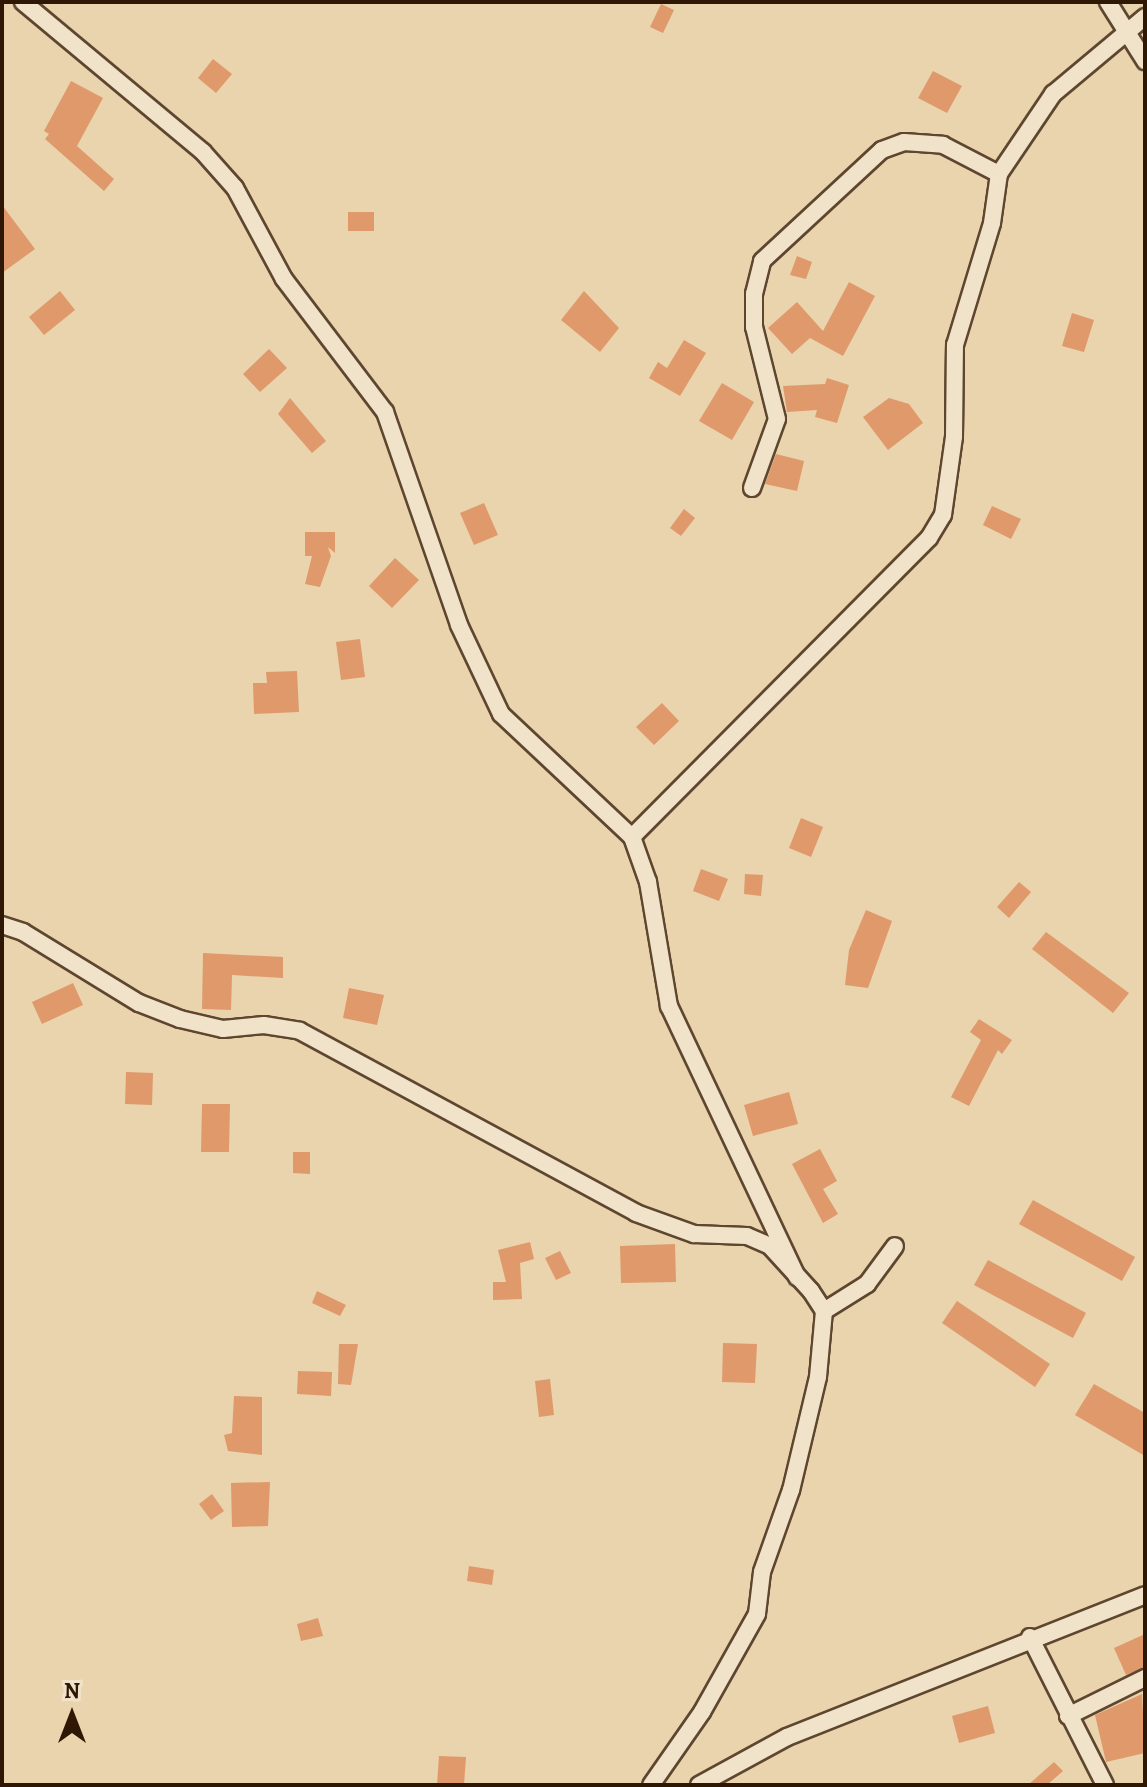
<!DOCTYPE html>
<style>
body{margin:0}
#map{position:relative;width:1147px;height:1787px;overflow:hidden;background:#e9d4ad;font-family:Alegreya,serif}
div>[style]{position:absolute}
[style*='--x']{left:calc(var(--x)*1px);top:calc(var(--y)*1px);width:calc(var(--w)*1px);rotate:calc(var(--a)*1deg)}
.building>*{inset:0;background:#df996b}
.roads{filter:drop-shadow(2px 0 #5e462f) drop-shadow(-2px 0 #5e462f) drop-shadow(0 2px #5e462f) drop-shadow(0 -2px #5e462f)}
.minor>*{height:16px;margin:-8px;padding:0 8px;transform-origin:8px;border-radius:8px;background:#f1e3ca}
span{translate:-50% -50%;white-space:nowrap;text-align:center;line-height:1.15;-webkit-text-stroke:6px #f1e3ca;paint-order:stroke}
.frame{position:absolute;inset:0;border:4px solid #2f1705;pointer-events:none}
.north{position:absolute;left:32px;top:1675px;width:80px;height:80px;-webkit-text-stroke:6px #f1e3ca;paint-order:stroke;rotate:0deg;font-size:22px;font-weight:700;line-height:32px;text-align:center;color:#2f1705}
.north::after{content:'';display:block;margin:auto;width:28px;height:36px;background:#2f1705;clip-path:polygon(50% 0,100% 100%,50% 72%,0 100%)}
</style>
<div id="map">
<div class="building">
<i style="clip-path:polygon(661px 4px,674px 10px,663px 33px,650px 27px)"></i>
<i style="clip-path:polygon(213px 59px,232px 74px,216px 93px,198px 78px)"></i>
<i style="clip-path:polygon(933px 71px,962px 86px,947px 113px,918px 98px)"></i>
<i style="clip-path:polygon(71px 81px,103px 98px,77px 146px,114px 179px,104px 191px,45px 139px,49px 134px,44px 131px)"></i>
<i style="clip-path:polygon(2px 205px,35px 249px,2px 273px)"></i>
<i style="clip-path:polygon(348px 212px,374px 212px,374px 231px,348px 231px)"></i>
<i style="clip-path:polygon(797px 256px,812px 262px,806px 279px,790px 275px)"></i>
<i style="clip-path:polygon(849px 282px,875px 296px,843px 356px,810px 338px,792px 354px,768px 328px,797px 302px,823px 331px)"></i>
<i style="clip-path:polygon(60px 291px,75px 310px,44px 335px,29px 317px)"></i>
<i style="clip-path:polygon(584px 291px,619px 328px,600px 352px,561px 320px)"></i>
<i style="clip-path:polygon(1072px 313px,1094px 320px,1084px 352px,1062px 346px)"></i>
<i style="clip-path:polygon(684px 340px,706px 353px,680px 396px,649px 378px,658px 362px,667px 368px)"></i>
<i style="clip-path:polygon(269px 349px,287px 368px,260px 392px,243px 374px)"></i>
<i style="clip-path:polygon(827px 378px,849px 385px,837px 423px,815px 417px,817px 410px,787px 412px,783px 386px,825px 384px)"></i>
<i style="clip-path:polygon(722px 383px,754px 402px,732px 440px,699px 421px)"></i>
<i style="clip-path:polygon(290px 398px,326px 441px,312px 453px,278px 414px)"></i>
<i style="clip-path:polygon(889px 398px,909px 404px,923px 423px,888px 450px,863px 417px)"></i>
<i style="clip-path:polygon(776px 454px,804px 461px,797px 491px,765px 484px)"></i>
<i style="clip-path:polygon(484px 503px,498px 535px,474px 545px,460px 513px)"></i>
<i style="clip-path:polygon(992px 506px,1021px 519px,1011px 539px,983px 525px)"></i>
<i style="clip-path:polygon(684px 509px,695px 518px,681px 536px,670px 528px)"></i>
<i style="clip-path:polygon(305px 532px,335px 532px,335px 553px,328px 547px,331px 556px,320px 587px,305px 584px,312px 556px,305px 556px)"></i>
<i style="clip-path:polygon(395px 558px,419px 580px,392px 608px,369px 586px)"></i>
<i style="clip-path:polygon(360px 639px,365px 677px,341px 680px,336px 642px)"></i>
<i style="clip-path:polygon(297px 671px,299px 712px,254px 714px,253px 683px,267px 683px,266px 672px)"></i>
<i style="clip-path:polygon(662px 703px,679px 721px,654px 745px,636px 727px)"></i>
<i style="clip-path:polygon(801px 818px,823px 827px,811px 857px,789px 848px)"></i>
<i style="clip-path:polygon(701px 869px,728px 879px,719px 901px,693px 891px)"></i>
<i style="clip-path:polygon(745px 874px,763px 875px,761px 896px,744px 894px)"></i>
<i style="clip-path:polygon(1019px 882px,1031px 892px,1009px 918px,997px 907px)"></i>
<i style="clip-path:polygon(866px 910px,892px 921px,868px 988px,845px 985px,849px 950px)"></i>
<i style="clip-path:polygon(1046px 932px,1129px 993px,1113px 1013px,1032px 949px)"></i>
<i style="clip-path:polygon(203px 953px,283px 957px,283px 978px,232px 975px,231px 1010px,202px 1009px)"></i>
<i style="clip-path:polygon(73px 983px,83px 1005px,42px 1024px,32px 1002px)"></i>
<i style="clip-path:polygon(349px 988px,384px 995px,377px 1025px,343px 1018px)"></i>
<i style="clip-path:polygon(979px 1019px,1012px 1040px,1002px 1054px,998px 1050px,969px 1106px,951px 1097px,981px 1040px,970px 1032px)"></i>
<i style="clip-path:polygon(126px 1072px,153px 1073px,152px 1105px,125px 1104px)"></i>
<i style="clip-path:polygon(789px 1092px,798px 1124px,753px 1136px,744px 1105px)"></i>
<i style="clip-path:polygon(202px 1104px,230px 1104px,229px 1152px,201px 1152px)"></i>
<i style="clip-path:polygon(820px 1149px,837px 1181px,823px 1189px,838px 1214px,823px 1223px,792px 1164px)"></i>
<i style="clip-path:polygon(293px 1152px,310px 1152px,310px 1174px,293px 1173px)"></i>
<i style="clip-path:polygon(1033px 1200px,1135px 1257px,1122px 1281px,1019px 1224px)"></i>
<i style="clip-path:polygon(530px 1242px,534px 1259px,520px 1263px,522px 1299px,493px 1300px,493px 1282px,506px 1282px,498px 1250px)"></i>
<i style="clip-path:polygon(675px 1244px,676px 1282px,621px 1283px,620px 1246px)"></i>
<i style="clip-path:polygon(560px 1251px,571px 1273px,556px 1280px,545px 1258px)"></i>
<i style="clip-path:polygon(988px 1260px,1086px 1313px,1073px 1338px,974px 1285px)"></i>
<i style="clip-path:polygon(317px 1291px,346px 1305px,340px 1316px,312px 1303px)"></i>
<i style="clip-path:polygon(957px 1301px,1050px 1364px,1035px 1387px,942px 1323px)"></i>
<i style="clip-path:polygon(723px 1343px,757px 1344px,755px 1383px,722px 1382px)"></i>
<i style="clip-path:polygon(339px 1344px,358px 1344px,351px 1385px,338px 1384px)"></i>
<i style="clip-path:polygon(298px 1371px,332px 1372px,331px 1396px,297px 1394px)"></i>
<i style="clip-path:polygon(550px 1379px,554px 1415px,539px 1417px,535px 1381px)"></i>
<i style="clip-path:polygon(1094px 1384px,1145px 1413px,1145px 1456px,1075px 1415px)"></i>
<i style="clip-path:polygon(234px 1396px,262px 1397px,262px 1455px,228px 1451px,224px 1435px,232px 1433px)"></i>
<i style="clip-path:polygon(270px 1482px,268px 1526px,232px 1527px,231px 1483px)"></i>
<i style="clip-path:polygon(212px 1494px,224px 1511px,211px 1520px,199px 1504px)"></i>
<i style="clip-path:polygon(469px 1566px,494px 1570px,492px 1585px,467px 1581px)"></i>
<i style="clip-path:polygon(318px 1618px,323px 1636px,301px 1641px,297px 1624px)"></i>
<i style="clip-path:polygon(1145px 1634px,1145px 1667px,1126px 1675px,1114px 1648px)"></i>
<i style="clip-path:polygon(1142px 1694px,1145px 1753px,1106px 1762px,1095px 1715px)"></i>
<i style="clip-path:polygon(988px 1706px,995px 1733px,959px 1743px,952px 1716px)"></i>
<i style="clip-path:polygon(439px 1756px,466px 1757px,464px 1785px,437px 1785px)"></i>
<i style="clip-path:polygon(1054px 1762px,1063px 1771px,1047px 1785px,1028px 1785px)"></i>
</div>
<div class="roads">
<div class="minor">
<i style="--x:23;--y:2;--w:234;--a:39.8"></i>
<i style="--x:203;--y:152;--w:48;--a:48.4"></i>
<i style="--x:235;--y:188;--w:103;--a:61.7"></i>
<i style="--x:284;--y:279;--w:167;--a:52.8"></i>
<i style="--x:385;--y:412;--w:225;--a:70.8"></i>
<i style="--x:459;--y:625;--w:98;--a:64.7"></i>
<i style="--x:501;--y:714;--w:180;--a:43.2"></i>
<i style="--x:632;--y:837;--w:48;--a:70.4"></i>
<i style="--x:648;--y:882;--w:126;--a:80.4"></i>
<i style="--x:669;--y:1006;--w:300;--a:64.7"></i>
<i style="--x:1108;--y:2;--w:70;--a:57.9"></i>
<i style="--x:752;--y:488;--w:73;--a:-70.1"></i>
<i style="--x:777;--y:419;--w:95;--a:-104"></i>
<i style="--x:754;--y:327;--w:33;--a:-90"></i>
<i style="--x:754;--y:294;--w:34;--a:-76"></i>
<i style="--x:762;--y:261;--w:163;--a:-42.8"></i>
<i style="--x:882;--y:150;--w:23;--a:-20"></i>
<i style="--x:904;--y:142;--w:39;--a:4"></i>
<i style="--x:943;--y:145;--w:63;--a:27.4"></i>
<i style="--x:632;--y:837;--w:421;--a:-45.2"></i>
<i style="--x:929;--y:538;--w:27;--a:-59"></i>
<i style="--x:943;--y:515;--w:79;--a:-82"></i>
<i style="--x:954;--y:437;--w:92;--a:-89.4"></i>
<i style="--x:955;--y:345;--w:127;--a:-73.1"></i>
<i style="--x:992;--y:223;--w:49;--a:-81.9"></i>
<i style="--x:999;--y:174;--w:97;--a:-56"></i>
<i style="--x:1053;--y:94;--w:120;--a:-39.9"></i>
<i style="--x:2;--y:925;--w:22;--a:18"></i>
<i style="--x:23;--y:932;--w:136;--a:31.5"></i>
<i style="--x:139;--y:1003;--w:44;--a:21.3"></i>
<i style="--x:180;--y:1019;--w:44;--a:13.1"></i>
<i style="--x:223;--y:1029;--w:41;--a:-5.6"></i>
<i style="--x:264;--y:1025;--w:36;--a:9"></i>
<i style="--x:300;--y:1031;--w:382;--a:28.4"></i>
<i style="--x:636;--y:1213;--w:62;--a:19.9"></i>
<i style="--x:694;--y:1234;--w:53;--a:2.2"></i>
<i style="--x:747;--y:1236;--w:25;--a:23"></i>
<i style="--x:770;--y:1246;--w:61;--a:47.7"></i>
<i style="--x:811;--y:1291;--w:24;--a:57"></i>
<i style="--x:824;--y:1311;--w:66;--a:95.2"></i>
<i style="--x:818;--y:1377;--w:116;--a:103.4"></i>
<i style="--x:791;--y:1490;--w:87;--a:109.5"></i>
<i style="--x:762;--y:1572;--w:42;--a:96.8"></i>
<i style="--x:757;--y:1614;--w:112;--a:119.3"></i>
<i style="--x:702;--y:1712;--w:89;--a:124.9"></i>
<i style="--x:824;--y:1311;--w:51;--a:-32.1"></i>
<i style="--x:867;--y:1284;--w:47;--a:-53.6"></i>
<i style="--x:1030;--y:1637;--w:166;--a:63.1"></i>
<i style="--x:1068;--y:1716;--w:86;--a:-26.3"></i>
<i style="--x:699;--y:1785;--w:100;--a:-28.6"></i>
<i style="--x:787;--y:1737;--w:385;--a:-21.6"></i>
</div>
</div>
<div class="frame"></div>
<div class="north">N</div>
</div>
